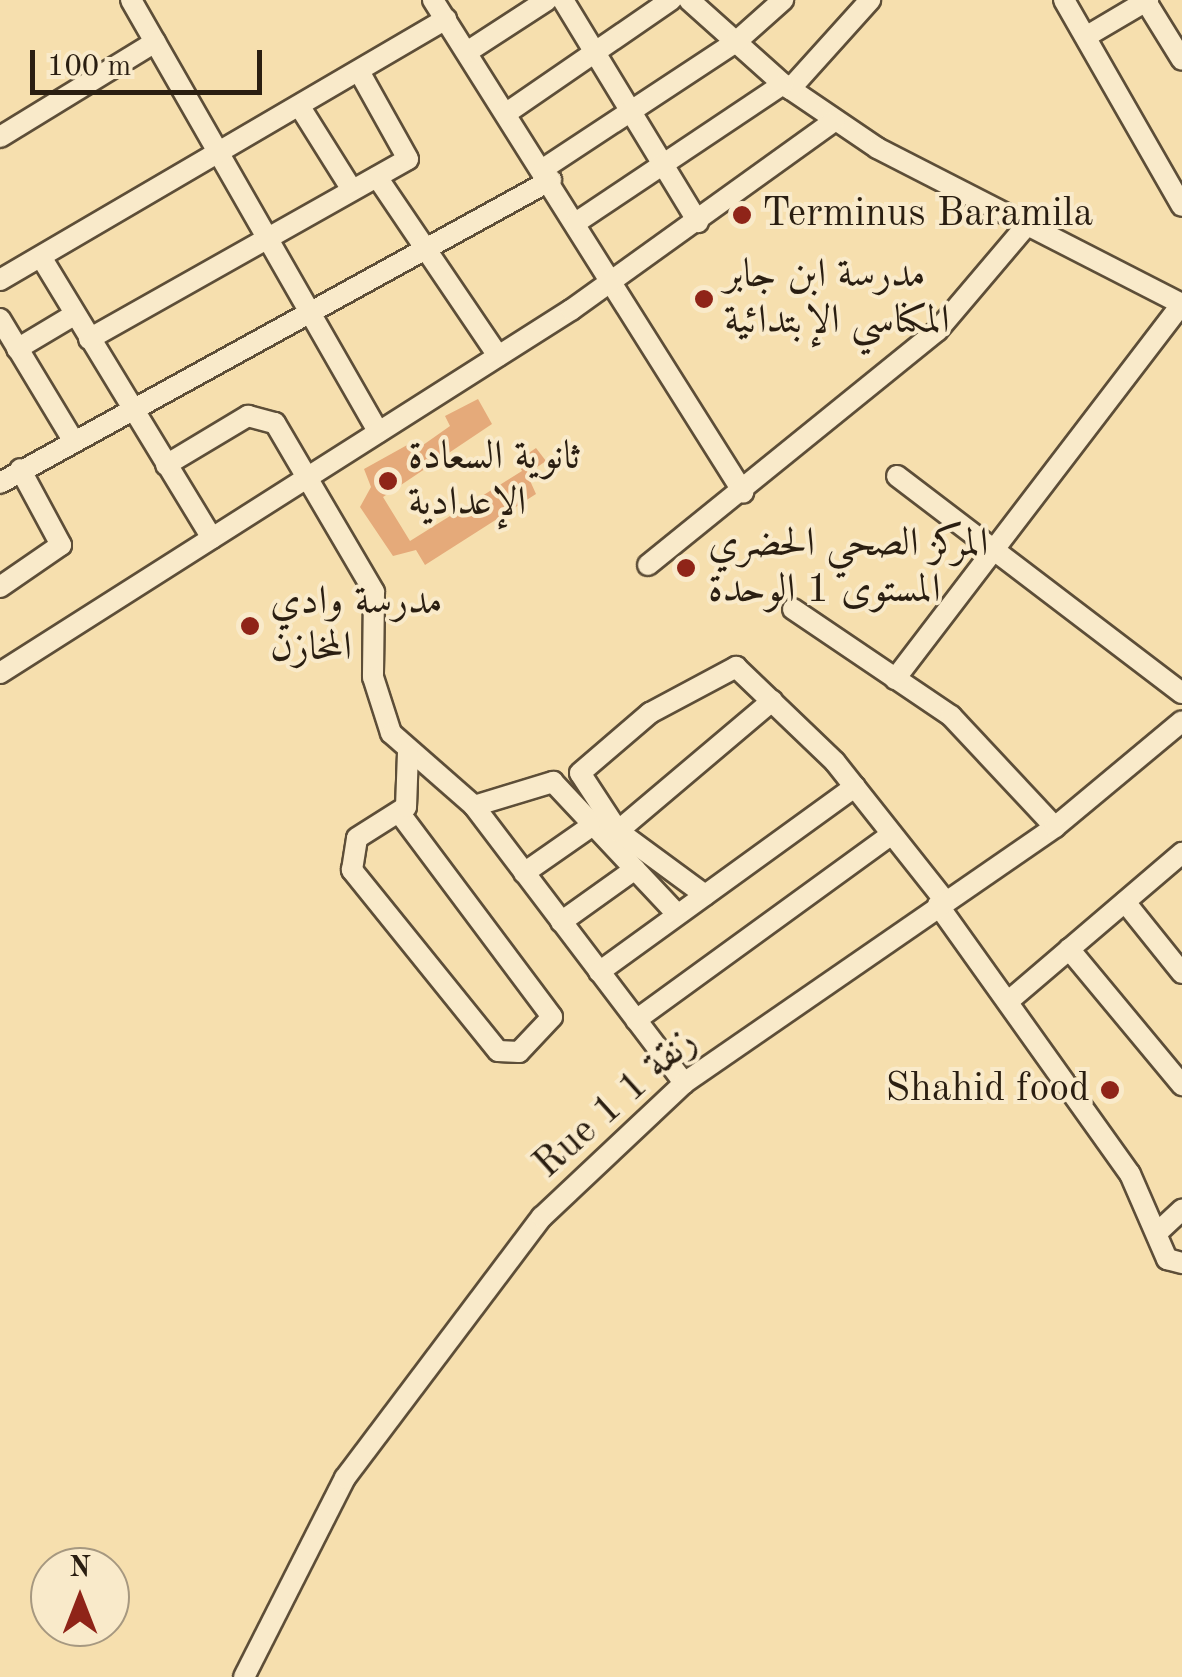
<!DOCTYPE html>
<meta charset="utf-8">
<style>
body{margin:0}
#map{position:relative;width:1182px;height:1677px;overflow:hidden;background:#f6dfae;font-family:"Old Standard TT",Amiri,serif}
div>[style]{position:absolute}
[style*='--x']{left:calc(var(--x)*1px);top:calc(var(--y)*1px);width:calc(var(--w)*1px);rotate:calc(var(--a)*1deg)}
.building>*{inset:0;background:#e5aa7a}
.roads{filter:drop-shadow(2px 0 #5d4e38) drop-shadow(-2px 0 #5d4e38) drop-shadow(0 2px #5d4e38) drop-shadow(0 -2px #5d4e38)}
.minor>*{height:20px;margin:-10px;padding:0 10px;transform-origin:10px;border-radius:10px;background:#f9eaca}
.dots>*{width:28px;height:28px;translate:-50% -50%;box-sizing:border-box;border:5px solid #f9eaca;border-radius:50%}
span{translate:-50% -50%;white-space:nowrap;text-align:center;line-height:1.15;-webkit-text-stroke:8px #f9eaca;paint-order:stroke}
.poi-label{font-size:40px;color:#2a1e11}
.left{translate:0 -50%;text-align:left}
.right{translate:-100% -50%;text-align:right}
.street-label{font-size:40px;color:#2a1e11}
.north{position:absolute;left:30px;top:1547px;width:100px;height:100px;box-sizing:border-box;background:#f9eaca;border:2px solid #a69880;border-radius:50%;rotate:0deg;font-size:28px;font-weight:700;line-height:40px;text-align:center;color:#2a1e11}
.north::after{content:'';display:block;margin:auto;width:35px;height:45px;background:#8f2418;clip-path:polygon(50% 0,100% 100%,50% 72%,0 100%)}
.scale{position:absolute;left:30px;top:50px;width:232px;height:45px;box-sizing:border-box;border:5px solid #2a1e11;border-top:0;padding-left:12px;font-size:30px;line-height:35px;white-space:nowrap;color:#2a1e11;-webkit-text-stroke:8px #f9eaca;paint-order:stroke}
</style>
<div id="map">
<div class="building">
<i style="clip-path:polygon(478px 399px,492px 424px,383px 497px,410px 541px,522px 471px,517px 461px,536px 448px,546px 461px,527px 474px,536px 494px,425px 565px,416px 550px,393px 556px,360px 507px,371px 487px,364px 469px,409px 444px,416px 450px,450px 426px,445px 416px)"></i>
</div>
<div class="roads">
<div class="minor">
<i style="--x:131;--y:0;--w:498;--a:60.2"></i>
<i style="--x:433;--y:0;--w:582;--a:57.79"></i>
<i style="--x:563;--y:0;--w:260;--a:58.7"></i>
<i style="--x:689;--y:0;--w:126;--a:41.8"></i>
<i style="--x:783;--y:84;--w:114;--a:34.2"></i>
<i style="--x:877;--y:148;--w:343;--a:27.1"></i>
<i style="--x:1064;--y:0;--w:237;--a:60.2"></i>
<i style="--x:1145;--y:0;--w:70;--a:58.3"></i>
<i style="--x:1087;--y:36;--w:71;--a:-30.5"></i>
<i style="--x:467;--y:52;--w:95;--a:-33"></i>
<i style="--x:790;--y:89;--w:120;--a:-48"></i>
<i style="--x:300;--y:107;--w:98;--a:57.9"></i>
<i style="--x:508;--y:112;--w:198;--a:-34.5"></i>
<i style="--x:0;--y:137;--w:182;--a:-31.5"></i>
<i style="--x:543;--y:169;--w:232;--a:-33.4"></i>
<i style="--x:737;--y:41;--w:62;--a:-41.7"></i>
<i style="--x:377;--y:177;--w:216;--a:55.9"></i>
<i style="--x:577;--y:222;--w:248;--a:-33.8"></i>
<i style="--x:41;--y:257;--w:329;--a:58.7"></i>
<i style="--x:0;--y:280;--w:517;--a:-30.34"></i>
<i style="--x:0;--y:319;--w:141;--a:58.9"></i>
<i style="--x:89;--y:339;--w:366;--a:-29.4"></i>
<i style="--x:408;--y:159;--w:98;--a:-119.2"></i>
<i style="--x:17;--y:349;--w:66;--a:-30.8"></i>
<i style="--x:166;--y:465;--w:96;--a:-30.9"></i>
<i style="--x:248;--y:416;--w:28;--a:15"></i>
<i style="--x:275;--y:423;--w:196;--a:59.6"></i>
<i style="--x:374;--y:592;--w:85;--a:90.7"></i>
<i style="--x:373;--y:677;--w:59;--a:72.2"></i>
<i style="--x:391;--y:733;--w:111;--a:41.3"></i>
<i style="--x:474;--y:806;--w:348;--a:52.8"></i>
<i style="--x:897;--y:476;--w:358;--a:37.3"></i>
<i style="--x:0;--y:483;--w:629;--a:-28.81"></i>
<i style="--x:648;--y:565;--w:372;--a:-39"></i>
<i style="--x:937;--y:331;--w:138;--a:-49.7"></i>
<i style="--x:0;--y:587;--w:74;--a:-34.5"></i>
<i style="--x:61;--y:545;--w:86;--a:-118.3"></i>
<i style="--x:793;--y:609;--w:191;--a:34.1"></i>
<i style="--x:951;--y:716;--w:152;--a:46.9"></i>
<i style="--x:0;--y:673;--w:677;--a:-32.45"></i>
<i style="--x:571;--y:310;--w:324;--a:-35.7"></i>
<i style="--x:895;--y:679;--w:472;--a:-52.6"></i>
<i style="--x:474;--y:806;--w:83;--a:-16.9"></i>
<i style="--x:553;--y:782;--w:181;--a:46.8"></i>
<i style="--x:401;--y:815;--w:252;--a:53.2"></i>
<i style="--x:552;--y:1017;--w:48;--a:133.3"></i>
<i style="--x:519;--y:1052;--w:21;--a:-177"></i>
<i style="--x:498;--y:1051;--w:233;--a:-128.9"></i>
<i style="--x:352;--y:870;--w:32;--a:-81"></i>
<i style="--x:357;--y:838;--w:58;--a:-32.3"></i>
<i style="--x:406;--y:807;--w:55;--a:-87.9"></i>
<i style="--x:618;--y:831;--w:202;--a:-40.2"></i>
<i style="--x:524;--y:873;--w:80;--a:-34.9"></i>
<i style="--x:705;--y:895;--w:108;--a:-143.7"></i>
<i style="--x:618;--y:831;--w:69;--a:-123.2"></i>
<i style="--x:580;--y:773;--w:92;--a:-40.6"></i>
<i style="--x:650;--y:713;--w:98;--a:-28.1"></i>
<i style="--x:736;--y:667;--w:137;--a:43.8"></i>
<i style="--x:835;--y:762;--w:177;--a:51.6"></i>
<i style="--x:1125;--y:902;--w:91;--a:51.2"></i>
<i style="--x:938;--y:905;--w:330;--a:54.5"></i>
<i style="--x:1130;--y:1174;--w:93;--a:66.5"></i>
<i style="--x:1167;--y:1259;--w:16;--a:15"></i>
<i style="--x:561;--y:922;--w:91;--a:-35.6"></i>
<i style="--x:1069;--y:949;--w:177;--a:50.3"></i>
<i style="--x:599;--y:972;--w:316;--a:-35.9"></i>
<i style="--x:1011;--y:999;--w:225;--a:-40.5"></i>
<i style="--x:636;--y:1020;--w:316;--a:-36"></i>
<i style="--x:1158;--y:1232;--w:33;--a:-43"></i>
<i style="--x:244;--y:1677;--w:223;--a:-63.1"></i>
<i style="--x:345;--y:1478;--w:327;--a:-53"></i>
<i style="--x:542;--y:1217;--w:195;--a:-43.3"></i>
<i style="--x:684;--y:1083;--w:451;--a:-34.6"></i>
<i style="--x:1055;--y:827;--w:165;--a:-39.8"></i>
</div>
</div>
<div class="dots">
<i style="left:742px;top:215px;background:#8f2418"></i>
<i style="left:704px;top:299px;background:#8f2418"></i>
<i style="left:388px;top:481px;background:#8f2418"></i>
<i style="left:686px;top:568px;background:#8f2418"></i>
<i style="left:250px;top:626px;background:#8f2418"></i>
<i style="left:1110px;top:1090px;background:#8f2418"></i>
</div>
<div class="poi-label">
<span class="left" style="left:762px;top:215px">Terminus Baramila</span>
<span class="left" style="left:724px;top:299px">مدرسة ابن جابر<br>المكناسي الإبتدائية</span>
<span class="left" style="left:408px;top:481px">ثانوية السعادة<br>الإعدادية</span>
<span class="left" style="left:708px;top:568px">المركز الصحي الحضري<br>المستوى 1 الوحدة</span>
<span class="left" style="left:270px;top:626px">مدرسة وادي<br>المخازن</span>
<span class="right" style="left:1090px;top:1090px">Shahid food</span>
</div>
<div class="street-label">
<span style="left:616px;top:1104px;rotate:-42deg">Rue 1 زنقة 1</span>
</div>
<div class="north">N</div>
<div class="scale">100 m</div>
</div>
